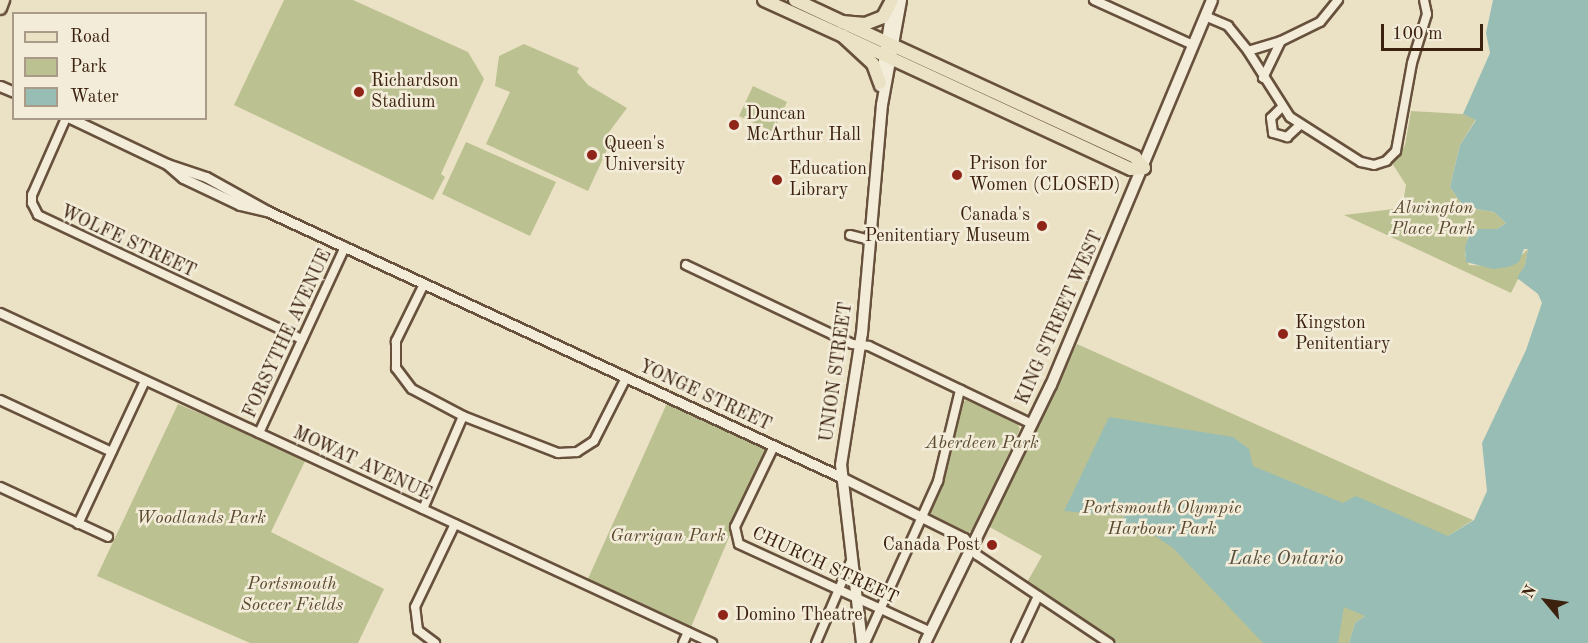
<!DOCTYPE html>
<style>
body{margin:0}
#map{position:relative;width:1588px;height:643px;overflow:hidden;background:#ebe1c5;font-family:"Old Standard TT",serif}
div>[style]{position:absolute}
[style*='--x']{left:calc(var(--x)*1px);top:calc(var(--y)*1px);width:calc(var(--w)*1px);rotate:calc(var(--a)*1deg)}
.green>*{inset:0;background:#bcc191}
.water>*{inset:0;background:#98bdb5}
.roads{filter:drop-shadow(2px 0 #67513c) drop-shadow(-2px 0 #67513c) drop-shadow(0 2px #67513c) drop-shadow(0 -2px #67513c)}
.minor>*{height:8px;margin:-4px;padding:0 4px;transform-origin:4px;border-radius:4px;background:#f2ecd9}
.tertiary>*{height:9px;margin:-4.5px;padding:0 4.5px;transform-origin:4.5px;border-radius:4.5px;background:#f2ecd9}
.secondary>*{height:10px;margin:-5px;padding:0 5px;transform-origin:5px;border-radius:5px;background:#f2ecd9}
.primary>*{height:12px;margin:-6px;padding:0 6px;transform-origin:6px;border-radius:6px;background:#ebe1c5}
.dots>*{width:16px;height:16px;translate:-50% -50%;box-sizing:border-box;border:3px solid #f2ecd9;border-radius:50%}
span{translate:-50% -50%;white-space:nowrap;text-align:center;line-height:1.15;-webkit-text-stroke:5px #f2ecd9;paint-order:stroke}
.poi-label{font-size:18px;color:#3b210e}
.left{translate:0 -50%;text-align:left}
.right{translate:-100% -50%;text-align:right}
.park-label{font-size:18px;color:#5b492f;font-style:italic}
.street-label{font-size:18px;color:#3b210e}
.water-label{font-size:20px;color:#575040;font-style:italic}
.legend{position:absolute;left:12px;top:12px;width:195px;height:108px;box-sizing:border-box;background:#f2ecd9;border:2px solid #a99b88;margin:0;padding:8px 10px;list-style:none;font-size:18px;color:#3b210e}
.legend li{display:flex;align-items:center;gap:12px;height:30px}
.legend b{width:30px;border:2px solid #a99b88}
.north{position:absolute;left:1516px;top:571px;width:60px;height:60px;-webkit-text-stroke:4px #f2ecd9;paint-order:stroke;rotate:299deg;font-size:16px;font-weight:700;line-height:24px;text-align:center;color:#3b210e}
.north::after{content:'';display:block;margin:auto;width:21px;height:27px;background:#3b210e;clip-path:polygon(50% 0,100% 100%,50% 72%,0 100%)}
.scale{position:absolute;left:1381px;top:24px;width:102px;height:27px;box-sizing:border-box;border:3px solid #3b210e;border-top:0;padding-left:8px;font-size:18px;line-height:21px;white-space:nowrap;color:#3b210e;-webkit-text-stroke:4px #f2ecd9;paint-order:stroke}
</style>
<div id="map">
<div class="green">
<i style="clip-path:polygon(284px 0,353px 0,468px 52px,484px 79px,441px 174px,445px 177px,433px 200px,234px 105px)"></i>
<i style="clip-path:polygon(524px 44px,579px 68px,577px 72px,588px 85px,627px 108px,606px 136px,612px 139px,588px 191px,486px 144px,510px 92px,495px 86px,499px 56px)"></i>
<i style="clip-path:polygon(753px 86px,787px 102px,773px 132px,739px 116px)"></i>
<i style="clip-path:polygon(1411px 111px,1463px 114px,1476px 119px,1460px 145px,1450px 187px,1464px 207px,1494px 212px,1506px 223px,1497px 229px,1474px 229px,1468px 235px,1465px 255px,1469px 265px,1509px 267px,1528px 249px,1525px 265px,1511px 293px,1344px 215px,1402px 208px,1406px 185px,1392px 163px,1405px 145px)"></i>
<i style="clip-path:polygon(466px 142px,556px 182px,530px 236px,442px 194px)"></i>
<i style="clip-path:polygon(1077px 344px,1387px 483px,1473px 520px,1437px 543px,1364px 613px,1368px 614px,1355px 623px,1349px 643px,1115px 643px,1026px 584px,1042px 556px,986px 525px)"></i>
<i style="clip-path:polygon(966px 400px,1017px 423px,1020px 429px,973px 530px,967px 533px,928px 513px,961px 404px)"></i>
<i style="clip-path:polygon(668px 401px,766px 450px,691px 627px,587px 581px)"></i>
<i style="clip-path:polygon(178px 404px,306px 459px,271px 532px,384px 589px,358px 643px,250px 643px,97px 576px)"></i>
</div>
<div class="water">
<i style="clip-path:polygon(1493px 0,1588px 0,1588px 643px,1349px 643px,1355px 623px,1365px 616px,1344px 607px,1338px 643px,1263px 643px,1173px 548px,1134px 522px,1127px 532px,1118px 526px,1125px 516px,1064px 511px,1109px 417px,1233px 437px,1249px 449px,1253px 466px,1343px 503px,1356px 496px,1448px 536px,1474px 520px,1487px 491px,1482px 443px,1526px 350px,1542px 303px,1538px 294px,1517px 278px,1525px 265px,1528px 249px,1524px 249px,1519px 262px,1509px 267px,1493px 269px,1466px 262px,1465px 247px,1471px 229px,1497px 229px,1506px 223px,1494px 212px,1464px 207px,1450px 187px,1460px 145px,1476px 120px,1463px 114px,1490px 53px,1486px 33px)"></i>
</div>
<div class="roads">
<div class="minor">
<i style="--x:1094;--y:0;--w:109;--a:24.4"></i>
<i style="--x:1338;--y:0;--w:28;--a:129"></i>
<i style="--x:1320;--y:22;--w:43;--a:154"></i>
<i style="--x:1281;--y:41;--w:34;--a:163"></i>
<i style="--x:1248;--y:51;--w:78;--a:57.5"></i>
<i style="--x:1290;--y:117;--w:84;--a:32.4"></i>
<i style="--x:1361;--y:162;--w:13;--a:13"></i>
<i style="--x:1374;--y:165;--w:13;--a:-18"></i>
<i style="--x:1386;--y:161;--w:14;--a:-45"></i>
<i style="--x:1396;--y:151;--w:89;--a:-79.7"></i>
<i style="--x:1412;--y:63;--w:51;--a:-73"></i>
<i style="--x:1427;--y:14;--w:14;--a:-102"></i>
<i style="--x:1205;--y:16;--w:25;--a:23"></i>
<i style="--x:1228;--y:26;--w:32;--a:51"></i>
<i style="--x:1263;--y:78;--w:41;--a:-64.1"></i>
<i style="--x:1281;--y:108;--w:14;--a:135"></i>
<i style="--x:1271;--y:118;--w:15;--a:82"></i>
<i style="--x:1273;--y:133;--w:15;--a:16"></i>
<i style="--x:1287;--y:137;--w:18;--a:-43"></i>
<i style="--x:66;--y:118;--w:84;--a:113.8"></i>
<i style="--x:32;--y:195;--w:8;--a:90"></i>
<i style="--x:32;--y:203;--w:13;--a:63"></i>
<i style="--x:38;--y:215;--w:292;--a:25.2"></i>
<i style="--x:850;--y:235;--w:21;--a:14"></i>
<i style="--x:686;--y:265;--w:184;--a:25.4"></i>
<i style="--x:852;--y:344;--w:17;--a:7"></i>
<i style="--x:869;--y:346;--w:181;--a:25.6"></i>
<i style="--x:424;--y:284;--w:64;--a:116.2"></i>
<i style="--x:396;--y:341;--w:27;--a:90"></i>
<i style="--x:396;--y:368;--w:26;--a:53"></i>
<i style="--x:412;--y:389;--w:58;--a:27.9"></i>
<i style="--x:463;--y:416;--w:102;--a:21.3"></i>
<i style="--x:558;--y:453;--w:19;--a:-3"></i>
<i style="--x:577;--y:452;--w:20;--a:-33"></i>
<i style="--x:594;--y:441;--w:71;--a:-63.1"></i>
<i style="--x:0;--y:313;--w:785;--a:24.87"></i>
<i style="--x:0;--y:400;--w:123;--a:24.9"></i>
<i style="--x:259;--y:433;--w:205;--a:-65.2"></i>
<i style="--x:774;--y:446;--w:90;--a:115.7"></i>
<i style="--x:735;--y:527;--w:17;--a:77"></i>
<i style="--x:739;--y:544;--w:211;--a:24.6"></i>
<i style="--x:0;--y:487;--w:119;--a:24.8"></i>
<i style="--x:423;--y:509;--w:101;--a:-66.7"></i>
<i style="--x:78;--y:524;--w:158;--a:-64.9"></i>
<i style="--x:971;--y:547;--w:10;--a:53"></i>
<i style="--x:977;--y:555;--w:159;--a:33.7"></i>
<i style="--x:435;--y:643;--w:21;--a:-143"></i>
<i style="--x:418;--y:630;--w:23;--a:-97"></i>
<i style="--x:415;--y:607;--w:92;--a:-64.3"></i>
<i style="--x:683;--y:643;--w:12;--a:-66"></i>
<i style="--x:816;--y:643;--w:89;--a:-66.9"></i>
<i style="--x:865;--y:643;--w:178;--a:-65.7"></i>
<i style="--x:938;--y:481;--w:94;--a:-76.4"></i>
<i style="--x:1016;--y:643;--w:52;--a:-64.9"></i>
</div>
<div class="tertiary">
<i style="--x:0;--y:86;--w:15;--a:23"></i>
<i style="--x:70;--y:118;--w:107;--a:25.4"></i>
<i style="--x:167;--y:164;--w:41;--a:18.4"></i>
<i style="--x:206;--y:177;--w:70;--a:29.1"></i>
<i style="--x:267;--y:211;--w:633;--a:24.86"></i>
<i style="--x:841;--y:477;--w:137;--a:26.4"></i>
<i style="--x:964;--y:538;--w:11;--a:52"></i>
<i style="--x:167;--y:164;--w:21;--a:41"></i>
<i style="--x:183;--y:178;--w:63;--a:25.3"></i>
<i style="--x:240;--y:205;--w:28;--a:13"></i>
</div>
<div class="secondary">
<i style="--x:880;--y:86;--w:84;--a:-81.1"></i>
<i style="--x:862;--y:643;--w:179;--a:-96.7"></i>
<i style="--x:841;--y:465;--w:134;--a:-81"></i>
<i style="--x:862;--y:333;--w:229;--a:-85"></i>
<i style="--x:882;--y:105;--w:107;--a:-79.7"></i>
<i style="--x:925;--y:643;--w:287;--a:-64"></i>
<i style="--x:1051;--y:385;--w:417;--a:-67.3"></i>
</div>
<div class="primary">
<i style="--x:764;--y:0;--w:87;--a:24.5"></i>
<i style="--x:843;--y:36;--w:41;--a:43"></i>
<i style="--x:873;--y:64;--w:20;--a:70"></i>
<i style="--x:795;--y:0;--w:52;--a:25.1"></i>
<i style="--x:842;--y:22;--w:23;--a:5"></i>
<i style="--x:865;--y:24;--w:19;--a:-21"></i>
<i style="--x:883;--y:17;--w:19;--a:-62"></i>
<i style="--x:0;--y:8;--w:9;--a:-69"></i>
<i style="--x:842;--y:22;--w:323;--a:24.7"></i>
<i style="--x:1135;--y:157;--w:14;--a:51"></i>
<i style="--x:843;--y:36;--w:317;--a:24.8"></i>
<i style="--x:1131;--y:169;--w:13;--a:-4"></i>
</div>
</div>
<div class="dots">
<i style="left:359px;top:92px;background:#8f2418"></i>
<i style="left:734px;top:125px;background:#8f2418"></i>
<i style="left:592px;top:155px;background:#8f2418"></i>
<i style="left:957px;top:175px;background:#8f2418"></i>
<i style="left:777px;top:180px;background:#8f2418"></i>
<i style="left:1042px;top:226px;background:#8f2418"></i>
<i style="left:1283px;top:334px;background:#8f2418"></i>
<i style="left:992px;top:545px;background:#8f2418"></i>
<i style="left:723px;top:615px;background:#8f2418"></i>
</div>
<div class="poi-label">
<span class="left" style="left:371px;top:92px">Richardson<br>Stadium</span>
<span class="left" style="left:746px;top:125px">Duncan<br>McArthur Hall</span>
<span class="left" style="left:604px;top:155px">Queen's<br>University</span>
<span class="left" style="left:969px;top:175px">Prison for<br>Women (CLOSED)</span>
<span class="left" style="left:789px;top:180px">Education<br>Library</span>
<span class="right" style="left:1030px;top:226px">Canada's<br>Penitentiary Museum</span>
<span class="left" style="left:1295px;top:334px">Kingston<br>Penitentiary</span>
<span class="right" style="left:980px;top:545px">Canada Post</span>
<span class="left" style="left:735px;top:615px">Domino Theatre</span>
</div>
<div class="park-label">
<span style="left:1433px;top:219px">Alwington<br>Place Park</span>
<span style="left:982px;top:443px">Aberdeen Park</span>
<span style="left:1162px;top:519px">Portsmouth Olympic<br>Harbour Park</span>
<span style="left:201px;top:518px">Woodlands Park</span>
<span style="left:668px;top:536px">Garrigan Park</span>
<span style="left:292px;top:595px">Portsmouth<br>Soccer Fields</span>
</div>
<div class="street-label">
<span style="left:128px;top:242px;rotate:25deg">WOLFE STREET</span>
<span style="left:1060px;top:318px;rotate:-66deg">KING STREET WEST</span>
<span style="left:288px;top:334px;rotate:-65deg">FORSYTHE AVENUE</span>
<span style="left:837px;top:372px;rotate:-82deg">UNION STREET</span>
<span style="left:705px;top:396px;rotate:25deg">YONGE STREET</span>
<span style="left:362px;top:464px;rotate:25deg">MOWAT AVENUE</span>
<span style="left:825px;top:566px;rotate:25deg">CHURCH STREET</span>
</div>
<div class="water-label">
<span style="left:1286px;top:559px">Lake Ontario</span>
</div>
<ul class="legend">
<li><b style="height:8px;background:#ebe1c5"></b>Road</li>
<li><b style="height:16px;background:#bcc191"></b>Park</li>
<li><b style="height:16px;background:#98bdb5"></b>Water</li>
</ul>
<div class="north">N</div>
<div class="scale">100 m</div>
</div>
